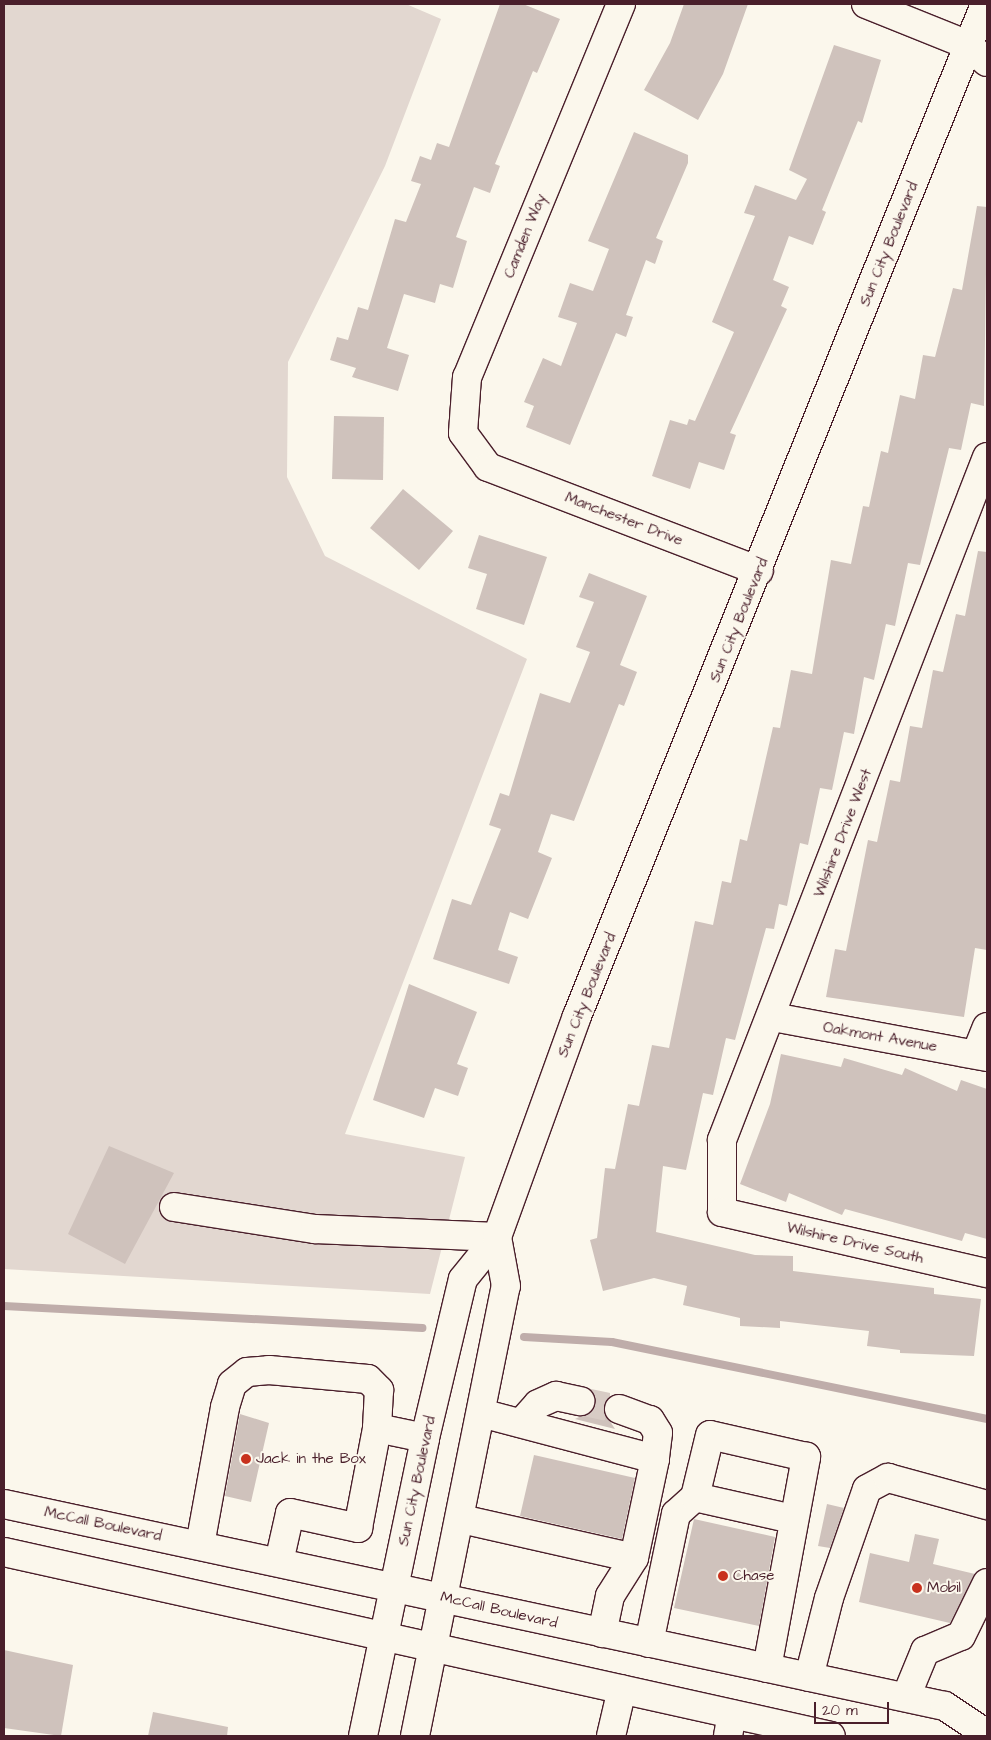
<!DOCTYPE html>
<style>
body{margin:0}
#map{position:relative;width:991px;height:1740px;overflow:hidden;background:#fbf7ec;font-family:"Architects Daughter",sans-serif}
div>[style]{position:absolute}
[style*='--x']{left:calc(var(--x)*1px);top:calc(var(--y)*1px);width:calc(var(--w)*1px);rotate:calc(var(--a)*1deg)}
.green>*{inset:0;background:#e2d7d0}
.stream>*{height:8px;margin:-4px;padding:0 4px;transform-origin:4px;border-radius:4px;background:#bfadaa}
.building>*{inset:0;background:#cfc2bc}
.minor-tunnel>*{height:28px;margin-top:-14px;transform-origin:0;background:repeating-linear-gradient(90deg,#d8ccc5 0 28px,transparent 0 42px)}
.roads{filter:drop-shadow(1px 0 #4a1f2b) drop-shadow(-1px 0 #4a1f2b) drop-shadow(0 1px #4a1f2b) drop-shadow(0 -1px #4a1f2b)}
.minor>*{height:28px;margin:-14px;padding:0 14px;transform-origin:14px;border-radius:14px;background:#fbf7ec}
.major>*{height:28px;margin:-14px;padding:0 14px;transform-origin:14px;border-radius:14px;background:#fbf7ec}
.dots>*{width:14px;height:14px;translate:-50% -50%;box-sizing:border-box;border:2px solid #fbf7ec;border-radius:50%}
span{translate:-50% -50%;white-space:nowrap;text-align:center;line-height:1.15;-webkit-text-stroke:4px #fbf7ec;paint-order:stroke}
.street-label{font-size:15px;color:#4a1f2b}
.poi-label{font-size:15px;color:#4a1f2b}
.left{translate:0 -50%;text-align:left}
.frame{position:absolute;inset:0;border:5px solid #4a1f2b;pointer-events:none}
.scale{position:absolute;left:814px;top:1702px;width:75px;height:22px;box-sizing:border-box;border:2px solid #4a1f2b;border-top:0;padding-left:6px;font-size:15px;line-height:18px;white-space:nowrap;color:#4a1f2b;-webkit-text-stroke:4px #fbf7ec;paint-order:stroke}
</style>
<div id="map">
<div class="green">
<i style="clip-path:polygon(4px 4px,406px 4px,441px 19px,385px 166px,288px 362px,287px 477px,325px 556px,527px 659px,345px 1134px,465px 1157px,430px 1294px,4px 1269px)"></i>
</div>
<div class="stream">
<i style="--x:4;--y:1306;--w:419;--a:3"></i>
<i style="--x:524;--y:1337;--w:88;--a:3.3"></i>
<i style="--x:612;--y:1342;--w:383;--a:11.6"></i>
</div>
<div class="building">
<i style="clip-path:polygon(500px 4px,523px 4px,560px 19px,537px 73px,533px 71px,495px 164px,500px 166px,490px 193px,474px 187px,456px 237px,467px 241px,453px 288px,440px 284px,435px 303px,404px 294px,387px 348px,409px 355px,398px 391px,352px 377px,356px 368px,330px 360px,337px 337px,348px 340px,358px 307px,368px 310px,395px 219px,406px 222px,421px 184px,411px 181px,420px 156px,431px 160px,437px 143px,449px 147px)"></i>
<i style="clip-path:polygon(684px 4px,748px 4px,723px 74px,698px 120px,644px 90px,670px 43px)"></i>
<i style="clip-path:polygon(834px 45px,881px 60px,862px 123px,858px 121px,822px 210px,826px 212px,813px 245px,789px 236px,773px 280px,789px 287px,781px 306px,787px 309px,730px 433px,736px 435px,724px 470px,699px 462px,690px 489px,652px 476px,670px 420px,687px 425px,689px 419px,695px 421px,734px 332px,712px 322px,755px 216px,744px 213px,755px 185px,796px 200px,807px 179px,789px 170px)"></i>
<i style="clip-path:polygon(634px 132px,688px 155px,688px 163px,656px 238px,663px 241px,655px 264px,646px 260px,626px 315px,633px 317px,626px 337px,616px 333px,570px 445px,526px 427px,534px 406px,524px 402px,543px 358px,561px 366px,577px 323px,558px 317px,570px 283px,593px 291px,609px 249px,588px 241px)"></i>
<i style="clip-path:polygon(977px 206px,987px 207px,984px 406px,971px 403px,961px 450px,949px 448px,920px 565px,908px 563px,895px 626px,886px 624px,874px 680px,864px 677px,854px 734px,844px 732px,832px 790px,820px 788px,808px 845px,800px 843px,787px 906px,779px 904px,774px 929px,766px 928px,735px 1040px,726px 1038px,713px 1095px,703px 1093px,686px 1170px,663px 1166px,656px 1232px,755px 1255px,793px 1256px,793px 1271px,934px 1288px,934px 1294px,981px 1299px,974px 1356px,900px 1353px,900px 1350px,867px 1346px,869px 1331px,780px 1321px,780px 1328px,740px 1326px,740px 1318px,683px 1305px,687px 1286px,654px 1278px,603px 1291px,590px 1240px,597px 1238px,605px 1168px,615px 1169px,628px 1104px,639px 1106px,652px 1045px,669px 1048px,695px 921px,713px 925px,722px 881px,731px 883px,740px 839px,747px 841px,773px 727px,780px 728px,791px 670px,812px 674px,831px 560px,851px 564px,863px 506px,869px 507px,881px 451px,888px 453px,900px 395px,915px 399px,923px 355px,935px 357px,953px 288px,962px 290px)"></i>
<i style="clip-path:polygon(334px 416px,384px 417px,383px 480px,332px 479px)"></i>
<i style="clip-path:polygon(403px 489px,453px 531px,419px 570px,370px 528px)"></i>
<i style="clip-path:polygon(479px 535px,547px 557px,524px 625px,476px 609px,487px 574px,468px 568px)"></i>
<i style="clip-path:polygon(978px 551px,987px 552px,987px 950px,975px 948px,964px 1017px,826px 997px,835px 949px,846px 951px,868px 840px,877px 842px,890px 780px,900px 782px,910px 726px,922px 728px,933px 670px,943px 672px,956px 614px,965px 616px)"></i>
<i style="clip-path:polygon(589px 573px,647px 596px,620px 665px,637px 672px,624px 706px,619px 704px,574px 821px,551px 814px,538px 852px,552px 858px,528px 919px,510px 912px,498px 950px,518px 957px,509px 984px,433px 959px,452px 899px,471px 905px,501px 829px,489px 825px,500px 793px,509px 796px,540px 693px,570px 703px,590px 652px,576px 647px,594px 602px,579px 597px)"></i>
<i style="clip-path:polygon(409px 984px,477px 1012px,457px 1064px,468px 1068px,458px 1096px,435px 1088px,424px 1118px,373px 1100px)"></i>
<i style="clip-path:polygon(781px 1054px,841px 1067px,844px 1058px,902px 1075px,905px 1068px,957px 1091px,961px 1080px,987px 1089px,987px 1239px,965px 1233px,962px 1241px,845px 1209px,842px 1215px,789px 1193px,786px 1202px,740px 1184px,770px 1104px)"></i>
<i style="clip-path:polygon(109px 1146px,174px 1173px,125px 1264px,68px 1234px)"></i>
<i style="clip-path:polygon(594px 1395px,608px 1398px,604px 1412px,615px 1429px,575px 1419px,592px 1411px)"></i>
<i style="clip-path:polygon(240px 1414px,269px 1423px,251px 1502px,225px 1496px)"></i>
<i style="clip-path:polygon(534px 1455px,635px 1478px,622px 1539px,520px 1516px)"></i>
<i style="clip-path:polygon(827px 1504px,844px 1508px,830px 1548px,818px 1546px)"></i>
<i style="clip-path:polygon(694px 1519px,775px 1537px,759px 1626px,674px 1608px)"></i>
<i style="clip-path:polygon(915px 1534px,939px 1539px,933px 1564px,975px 1574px,950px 1623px,859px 1602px,870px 1553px,909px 1562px)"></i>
<i style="clip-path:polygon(4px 1650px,73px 1665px,61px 1736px,4px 1728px)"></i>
<i style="clip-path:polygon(153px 1712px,228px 1727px,227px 1736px,148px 1736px)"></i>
</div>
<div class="minor-tunnel">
<i style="--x:580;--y:1401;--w:40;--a:12"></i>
</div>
<div class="roads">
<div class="minor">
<i style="--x:621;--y:4;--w:404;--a:112.4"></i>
<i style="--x:467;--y:377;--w:56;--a:94.1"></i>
<i style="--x:463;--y:433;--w:42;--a:53.7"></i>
<i style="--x:488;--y:467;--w:290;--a:21"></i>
<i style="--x:866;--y:4;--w:110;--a:21.9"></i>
<i style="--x:968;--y:45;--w:25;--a:42"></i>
<i style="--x:987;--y:457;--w:733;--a:111.21"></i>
<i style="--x:722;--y:1140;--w:72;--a:90"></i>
<i style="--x:722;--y:1212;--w:272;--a:13"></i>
<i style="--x:773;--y:1017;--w:218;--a:10.6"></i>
<i style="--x:976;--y:1054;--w:29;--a:-68"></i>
<i style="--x:174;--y:1207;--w:143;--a:8.9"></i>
<i style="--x:315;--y:1229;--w:182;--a:2.5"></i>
<i style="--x:619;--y:1409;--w:33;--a:20"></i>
<i style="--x:650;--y:1420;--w:15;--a:58"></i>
<i style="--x:658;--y:1433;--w:26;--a:97"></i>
<i style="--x:481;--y:1413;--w:180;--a:14.8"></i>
<i style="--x:655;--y:1459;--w:101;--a:102"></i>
<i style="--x:634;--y:1558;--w:45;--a:122.3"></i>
<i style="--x:610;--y:1596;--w:38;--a:102"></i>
<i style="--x:521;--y:1423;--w:25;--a:-48"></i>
<i style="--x:538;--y:1404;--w:20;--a:-24"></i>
<i style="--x:556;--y:1396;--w:25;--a:12"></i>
<i style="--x:461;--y:1519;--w:177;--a:12.7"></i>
<i style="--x:200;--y:1545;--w:140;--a:-79.7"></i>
<i style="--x:225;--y:1407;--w:24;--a:-73"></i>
<i style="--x:232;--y:1384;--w:19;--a:-39"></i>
<i style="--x:247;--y:1372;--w:22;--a:-5"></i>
<i style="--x:269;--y:1370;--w:99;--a:5.2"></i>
<i style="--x:368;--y:1379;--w:16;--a:45"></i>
<i style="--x:379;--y:1390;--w:38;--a:93"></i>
<i style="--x:279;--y:1562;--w:50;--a:-77.3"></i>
<i style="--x:290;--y:1513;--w:70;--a:12.4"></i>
<i style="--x:358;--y:1528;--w:102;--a:-79.2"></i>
<i style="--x:377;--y:1428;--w:49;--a:11.8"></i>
<i style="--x:649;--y:1643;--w:132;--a:-78.2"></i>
<i style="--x:676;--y:1514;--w:25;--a:-42"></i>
<i style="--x:767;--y:1668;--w:215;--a:-79.5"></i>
<i style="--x:806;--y:1457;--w:98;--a:-167.1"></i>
<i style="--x:710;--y:1435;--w:64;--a:103.6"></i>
<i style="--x:695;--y:1497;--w:100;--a:12.7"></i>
<i style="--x:809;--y:1677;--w:81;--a:-75.8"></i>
<i style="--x:829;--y:1598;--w:115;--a:-70.8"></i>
<i style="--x:867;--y:1489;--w:24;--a:-28"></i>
<i style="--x:888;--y:1478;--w:103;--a:15.3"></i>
<i style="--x:906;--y:1697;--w:50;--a:-67.6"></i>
<i style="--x:925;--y:1651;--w:39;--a:-23"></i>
<i style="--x:961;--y:1636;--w:59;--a:-63.9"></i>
<i style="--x:363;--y:1736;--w:304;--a:-78.2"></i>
<i style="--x:425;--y:1438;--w:163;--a:-76.6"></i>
<i style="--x:463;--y:1279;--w:54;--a:-51"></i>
<i style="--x:497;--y:1237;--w:235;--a:-70.1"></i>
<i style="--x:577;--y:1016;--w:1091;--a:-68.04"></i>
<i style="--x:415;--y:1736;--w:459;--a:-78.6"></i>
<i style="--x:506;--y:1286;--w:50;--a:-100.4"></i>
<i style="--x:611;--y:1736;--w:48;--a:-76.8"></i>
<i style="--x:728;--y:1736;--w:22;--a:-80"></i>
</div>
<div class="major">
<i style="--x:4;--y:1504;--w:962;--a:12.12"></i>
<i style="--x:945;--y:1706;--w:50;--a:33.7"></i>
<i style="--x:4;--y:1552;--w:847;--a:12.54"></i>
</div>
</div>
<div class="dots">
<i style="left:246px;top:1459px;background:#c8321e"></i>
<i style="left:723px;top:1576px;background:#c8321e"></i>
<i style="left:917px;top:1588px;background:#c8321e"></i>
</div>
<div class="street-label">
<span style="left:525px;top:236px;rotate:-68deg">Camden Way</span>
<span style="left:889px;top:244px;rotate:-68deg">Sun City Boulevard</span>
<span style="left:624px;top:519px;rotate:21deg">Manchester Drive</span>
<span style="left:739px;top:620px;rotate:-68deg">Sun City Boulevard</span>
<span style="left:843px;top:833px;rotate:-69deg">Wilshire Drive West</span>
<span style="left:587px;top:995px;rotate:-68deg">Sun City Boulevard</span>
<span style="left:880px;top:1037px;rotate:10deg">Oakmont Avenue</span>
<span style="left:855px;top:1243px;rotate:13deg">Wilshire Drive South</span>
<span style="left:417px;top:1481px;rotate:-78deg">Sun City Boulevard</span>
<span style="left:103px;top:1524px;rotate:12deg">McCall Boulevard</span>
<span style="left:499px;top:1610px;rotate:13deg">McCall Boulevard</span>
</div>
<div class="poi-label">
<span class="left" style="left:256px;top:1459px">Jack in the Box</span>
<span class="left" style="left:733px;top:1576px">Chase</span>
<span class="left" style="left:927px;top:1588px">Mobil</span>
</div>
<div class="frame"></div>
<div class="scale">20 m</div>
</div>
